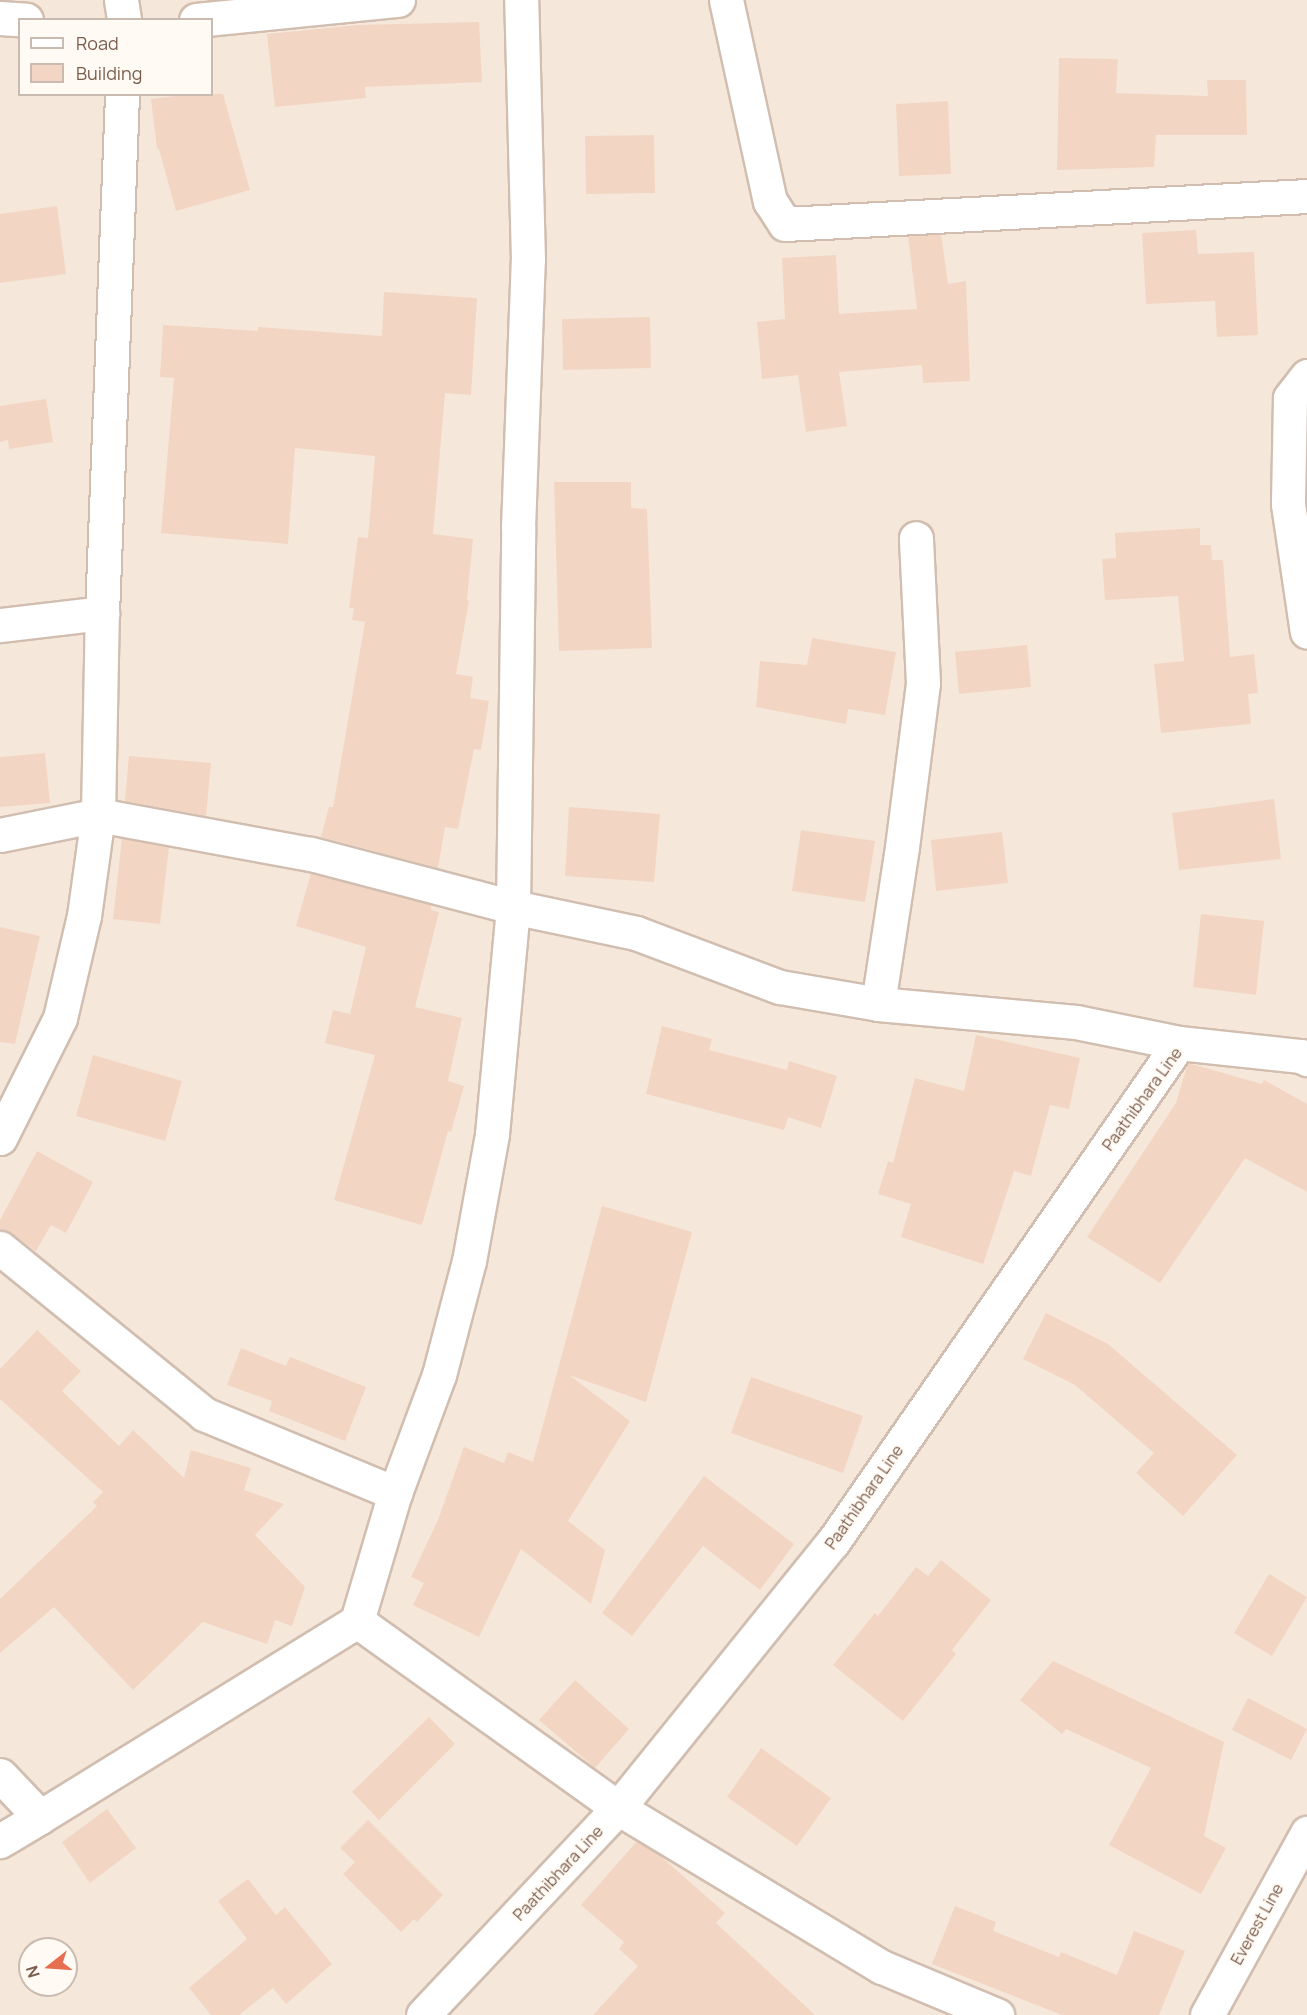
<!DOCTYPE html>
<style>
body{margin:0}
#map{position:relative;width:1307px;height:2015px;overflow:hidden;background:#fdf6ec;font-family:Manrope,sans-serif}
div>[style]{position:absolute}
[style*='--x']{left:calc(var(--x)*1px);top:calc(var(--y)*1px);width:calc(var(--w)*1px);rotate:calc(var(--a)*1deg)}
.residential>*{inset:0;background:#f5e8da}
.building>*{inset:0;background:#f3d5c3}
.roads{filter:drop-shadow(2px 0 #d1beb0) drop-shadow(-2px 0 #d1beb0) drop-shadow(0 2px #d1beb0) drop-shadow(0 -2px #d1beb0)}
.minor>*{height:33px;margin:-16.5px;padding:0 16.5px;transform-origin:16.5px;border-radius:16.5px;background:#fff}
span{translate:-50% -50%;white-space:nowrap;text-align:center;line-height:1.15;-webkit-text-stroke:4.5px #fffaf3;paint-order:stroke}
.street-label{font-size:16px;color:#7a5c4d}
.legend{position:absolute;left:18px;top:18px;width:195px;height:78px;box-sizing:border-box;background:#fffaf3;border:2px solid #cabbb1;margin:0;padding:8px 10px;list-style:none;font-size:18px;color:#7a5c4d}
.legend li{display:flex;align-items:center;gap:12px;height:30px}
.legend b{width:30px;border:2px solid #cabbb1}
.north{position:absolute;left:18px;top:1937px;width:60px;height:60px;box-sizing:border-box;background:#fffaf3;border:2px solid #cabbb1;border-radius:50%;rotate:253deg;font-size:16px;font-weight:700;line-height:24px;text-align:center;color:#7a5c4d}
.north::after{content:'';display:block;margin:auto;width:21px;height:27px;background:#e76f51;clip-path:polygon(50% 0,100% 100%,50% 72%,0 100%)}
</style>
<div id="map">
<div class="residential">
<i style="clip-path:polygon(evenodd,0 0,1307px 0,1307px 2015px,0 2015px,0 0,20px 20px,212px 20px,212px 94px,20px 94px,20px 20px,0 0,30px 1949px,66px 1949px,66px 1985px,30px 1985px,30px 1949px)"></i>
</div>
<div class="building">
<i style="clip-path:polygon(479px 22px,482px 82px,365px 87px,366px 98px,275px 107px,267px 34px,358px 25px)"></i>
<i style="clip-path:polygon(1059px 58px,1118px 59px,1116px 93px,1208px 96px,1207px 80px,1246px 80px,1247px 135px,1156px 135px,1154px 167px,1057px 170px)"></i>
<i style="clip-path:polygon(191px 94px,223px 94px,250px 190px,176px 211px,159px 149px,157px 149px,151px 99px)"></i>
<i style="clip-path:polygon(948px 101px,951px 174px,899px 176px,896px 104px)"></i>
<i style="clip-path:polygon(654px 135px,655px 193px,586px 194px,585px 136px)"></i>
<i style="clip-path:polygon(57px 206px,66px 274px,0 283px,0 214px)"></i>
<i style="clip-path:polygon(1196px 230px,1198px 254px,1254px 252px,1258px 335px,1217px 337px,1215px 301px,1146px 304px,1142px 233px)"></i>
<i style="clip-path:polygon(941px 234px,948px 284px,966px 281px,970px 381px,923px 383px,922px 365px,839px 372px,847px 426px,806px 432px,798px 375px,762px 379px,757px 322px,785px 319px,782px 258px,836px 255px,839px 314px,917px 309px,908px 236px)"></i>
<i style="clip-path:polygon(384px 292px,477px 298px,471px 395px,445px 393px,433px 534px,473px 539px,467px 600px,469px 601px,456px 674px,473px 677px,470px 698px,489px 701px,481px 750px,474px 749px,458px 829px,445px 827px,438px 868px,321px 837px,329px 807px,333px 807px,365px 622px,352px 620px,354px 608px,349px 608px,358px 537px,368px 538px,375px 456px,295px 448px,288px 544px,161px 533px,174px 378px,160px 377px,163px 325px,258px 331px,258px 327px,382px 336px)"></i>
<i style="clip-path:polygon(650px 317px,651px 368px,563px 370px,562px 319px)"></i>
<i style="clip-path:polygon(46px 399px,53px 442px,9px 449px,8px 440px,0 442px,0 406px)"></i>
<i style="clip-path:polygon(554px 482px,631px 482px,631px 508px,647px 509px,652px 648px,559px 651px)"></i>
<i style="clip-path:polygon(1200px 528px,1200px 545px,1211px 545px,1212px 560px,1223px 560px,1230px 657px,1254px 654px,1258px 693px,1248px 694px,1251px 724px,1161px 733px,1154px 664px,1184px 661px,1178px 596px,1105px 600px,1102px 559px,1116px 558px,1115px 533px)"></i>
<i style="clip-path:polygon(812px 638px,896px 652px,885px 715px,848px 709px,846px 724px,756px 707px,760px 661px,807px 665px)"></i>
<i style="clip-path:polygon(1027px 645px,1031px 687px,959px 694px,955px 652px)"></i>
<i style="clip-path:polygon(45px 753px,50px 803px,0 807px,0 757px)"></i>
<i style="clip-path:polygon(129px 756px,211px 763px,206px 816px,125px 801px)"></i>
<i style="clip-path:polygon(1274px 799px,1281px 859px,1179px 870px,1172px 813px)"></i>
<i style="clip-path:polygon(569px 807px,660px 814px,654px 882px,565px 876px)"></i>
<i style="clip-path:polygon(801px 830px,875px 841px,865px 902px,792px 891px)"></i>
<i style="clip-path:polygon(1002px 832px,1008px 883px,936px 891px,931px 840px)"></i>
<i style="clip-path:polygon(122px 838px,169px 847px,160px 924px,113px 919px)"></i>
<i style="clip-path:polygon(311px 873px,431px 905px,431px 910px,439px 912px,415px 1007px,462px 1018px,448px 1081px,464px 1086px,451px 1132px,448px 1131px,422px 1225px,334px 1200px,375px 1055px,325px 1043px,333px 1010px,350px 1014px,366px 947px,296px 926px)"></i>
<i style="clip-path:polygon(1201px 914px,1264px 921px,1256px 995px,1193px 987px)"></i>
<i style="clip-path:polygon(0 927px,40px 936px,15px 1044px,0 1042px)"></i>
<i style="clip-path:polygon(662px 1026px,712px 1039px,709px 1050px,787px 1070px,789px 1061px,837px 1076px,821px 1128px,788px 1117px,784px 1130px,646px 1094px)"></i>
<i style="clip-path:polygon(976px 1035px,1080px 1058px,1069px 1109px,1050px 1105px,1031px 1176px,1014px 1171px,983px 1264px,901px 1237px,911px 1204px,878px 1194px,888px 1161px,893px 1163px,915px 1078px,964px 1091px)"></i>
<i style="clip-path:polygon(93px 1055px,182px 1081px,165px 1141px,76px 1116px)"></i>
<i style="clip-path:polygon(1188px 1063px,1262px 1084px,1264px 1080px,1307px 1104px,1307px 1192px,1245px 1158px,1160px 1283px,1087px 1237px,1176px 1103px)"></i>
<i style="clip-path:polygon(37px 1151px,93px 1182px,66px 1233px,51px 1225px,36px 1251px,11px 1233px,0 1230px,0 1220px)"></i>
<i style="clip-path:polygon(602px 1206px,692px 1232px,646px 1402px,569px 1375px,630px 1421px,568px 1521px,605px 1550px,591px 1604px,521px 1549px,479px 1637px,413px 1605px,424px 1583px,411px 1577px,438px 1520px,464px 1447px,504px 1463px,508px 1452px,533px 1462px)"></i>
<i style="clip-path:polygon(1046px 1313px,1108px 1344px,1237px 1455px,1183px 1516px,1136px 1473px,1154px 1453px,1075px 1385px,1023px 1359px)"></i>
<i style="clip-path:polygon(37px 1330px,81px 1371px,62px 1391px,119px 1446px,133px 1430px,184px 1478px,191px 1450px,251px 1468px,244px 1490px,284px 1504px,255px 1535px,305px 1587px,292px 1626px,275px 1620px,267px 1644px,203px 1622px,133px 1690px,54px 1607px,0 1653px,0 1599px,97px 1506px,93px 1502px,103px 1492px,0 1399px,0 1369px)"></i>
<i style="clip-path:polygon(241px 1348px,286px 1366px,290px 1357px,366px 1387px,345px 1441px,269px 1411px,272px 1401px,227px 1385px)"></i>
<i style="clip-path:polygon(751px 1377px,863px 1416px,843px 1473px,731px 1433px)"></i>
<i style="clip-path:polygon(704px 1476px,794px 1544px,760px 1590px,703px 1546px,632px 1636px,602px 1613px)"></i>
<i style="clip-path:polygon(941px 1560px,991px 1600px,952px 1650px,956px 1654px,903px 1721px,833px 1665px,875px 1613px,878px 1616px,916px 1567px,928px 1576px)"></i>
<i style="clip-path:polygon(1269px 1574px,1307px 1597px,1272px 1656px,1234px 1633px)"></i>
<i style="clip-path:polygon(1053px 1661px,1224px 1742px,1204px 1836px,1226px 1848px,1201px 1894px,1109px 1845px,1151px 1768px,1066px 1729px,1062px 1734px,1020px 1700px)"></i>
<i style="clip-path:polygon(575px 1680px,629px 1729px,595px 1768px,539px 1720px)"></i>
<i style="clip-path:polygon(1248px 1698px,1307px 1729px,1291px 1760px,1232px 1730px)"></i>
<i style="clip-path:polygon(429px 1717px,455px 1744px,379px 1820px,352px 1792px)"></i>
<i style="clip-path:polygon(761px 1748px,831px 1798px,797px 1846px,727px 1797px)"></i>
<i style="clip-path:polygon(107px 1809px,136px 1848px,90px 1883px,62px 1842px)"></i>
<i style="clip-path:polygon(368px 1820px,443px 1895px,417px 1922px,414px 1919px,401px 1932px,343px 1874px,355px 1862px,340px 1848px)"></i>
<i style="clip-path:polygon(637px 1841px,657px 1853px,725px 1913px,716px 1923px,815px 2015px,593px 2015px,638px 1966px,619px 1949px,624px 1942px,581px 1905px)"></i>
<i style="clip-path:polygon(248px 1879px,276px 1915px,285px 1907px,332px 1964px,286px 2004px,273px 1988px,239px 2015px,211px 2015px,189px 1988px,247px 1939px,218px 1901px)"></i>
<i style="clip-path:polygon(955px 1906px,996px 1922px,993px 1931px,1059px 1957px,1061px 1952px,1117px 1975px,1134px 1931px,1185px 1951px,1159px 2015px,1062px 2015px,932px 1964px)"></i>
</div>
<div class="roads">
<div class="minor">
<i style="--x:121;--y:0;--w:20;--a:81"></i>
<i style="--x:726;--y:0;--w:206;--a:77.7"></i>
<i style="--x:770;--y:201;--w:27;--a:57"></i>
<i style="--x:785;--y:224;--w:523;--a:-3.07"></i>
<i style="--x:0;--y:18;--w:26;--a:4"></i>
<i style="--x:196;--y:20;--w:203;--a:-5.7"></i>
<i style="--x:1307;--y:376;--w:28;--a:128"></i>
<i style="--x:1290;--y:398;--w:106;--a:91.1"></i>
<i style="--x:1288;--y:504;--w:129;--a:81.6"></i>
<i style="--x:0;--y:625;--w:103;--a:-6.7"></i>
<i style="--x:0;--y:835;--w:100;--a:-11.5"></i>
<i style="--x:98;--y:815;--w:217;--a:10.4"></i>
<i style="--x:311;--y:854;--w:209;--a:14.7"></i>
<i style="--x:513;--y:907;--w:126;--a:11.9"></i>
<i style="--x:636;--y:933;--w:154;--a:20.6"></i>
<i style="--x:780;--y:987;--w:99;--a:9.8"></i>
<i style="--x:878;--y:1004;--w:199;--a:5.2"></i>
<i style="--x:1076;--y:1022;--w:105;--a:11.5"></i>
<i style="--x:878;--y:1004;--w:159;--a:-81.3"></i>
<i style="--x:902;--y:847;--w:165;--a:-82.7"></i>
<i style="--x:923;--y:683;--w:145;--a:-92.8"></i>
<i style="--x:0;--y:1138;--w:134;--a:-63.4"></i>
<i style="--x:60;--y:1018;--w:105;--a:-76.8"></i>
<i style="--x:84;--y:916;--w:102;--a:-82.1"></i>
<i style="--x:98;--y:815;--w:202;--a:-88.9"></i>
<i style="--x:102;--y:613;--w:519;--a:-87.79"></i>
<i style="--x:0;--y:1248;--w:263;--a:39.1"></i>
<i style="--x:204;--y:1414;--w:207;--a:22.5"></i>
<i style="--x:357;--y:1621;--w:134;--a:-73.5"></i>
<i style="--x:395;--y:1493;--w:126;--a:-69.6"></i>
<i style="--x:439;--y:1375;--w:118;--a:-75.3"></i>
<i style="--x:469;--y:1261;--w:129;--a:-79.7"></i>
<i style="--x:492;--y:1134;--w:228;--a:-84.7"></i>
<i style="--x:513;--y:907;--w:379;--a:-89.2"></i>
<i style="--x:518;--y:528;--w:268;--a:-87.9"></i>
<i style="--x:528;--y:260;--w:260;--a:-91.5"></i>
<i style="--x:0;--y:1775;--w:58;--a:46.4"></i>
<i style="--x:40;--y:1817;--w:47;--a:149"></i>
<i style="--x:40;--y:1817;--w:373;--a:-31.7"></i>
<i style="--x:357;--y:1621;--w:321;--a:35.6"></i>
<i style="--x:618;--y:1808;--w:308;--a:31.1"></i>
<i style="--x:882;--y:1967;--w:125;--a:22.7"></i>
<i style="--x:423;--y:2015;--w:284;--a:-46.7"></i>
<i style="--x:618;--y:1808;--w:342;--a:-51.1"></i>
<i style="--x:833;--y:1542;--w:607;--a:-55.26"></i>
<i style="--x:1179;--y:1043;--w:123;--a:6.1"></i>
<i style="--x:1301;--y:1056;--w:7;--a:27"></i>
<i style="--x:1207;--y:2015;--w:208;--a:-61.2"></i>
</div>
</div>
<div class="street-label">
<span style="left:1142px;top:1099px;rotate:-54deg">Paathibhara Line</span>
<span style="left:864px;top:1497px;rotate:-55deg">Paathibhara Line</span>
<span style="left:558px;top:1873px;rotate:-47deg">Paathibhara Line</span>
<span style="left:1257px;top:1924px;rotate:-61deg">Everest Line</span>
</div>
<ul class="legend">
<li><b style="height:8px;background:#fff"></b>Road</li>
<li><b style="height:16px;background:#f3d5c3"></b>Building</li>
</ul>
<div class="north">N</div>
</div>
